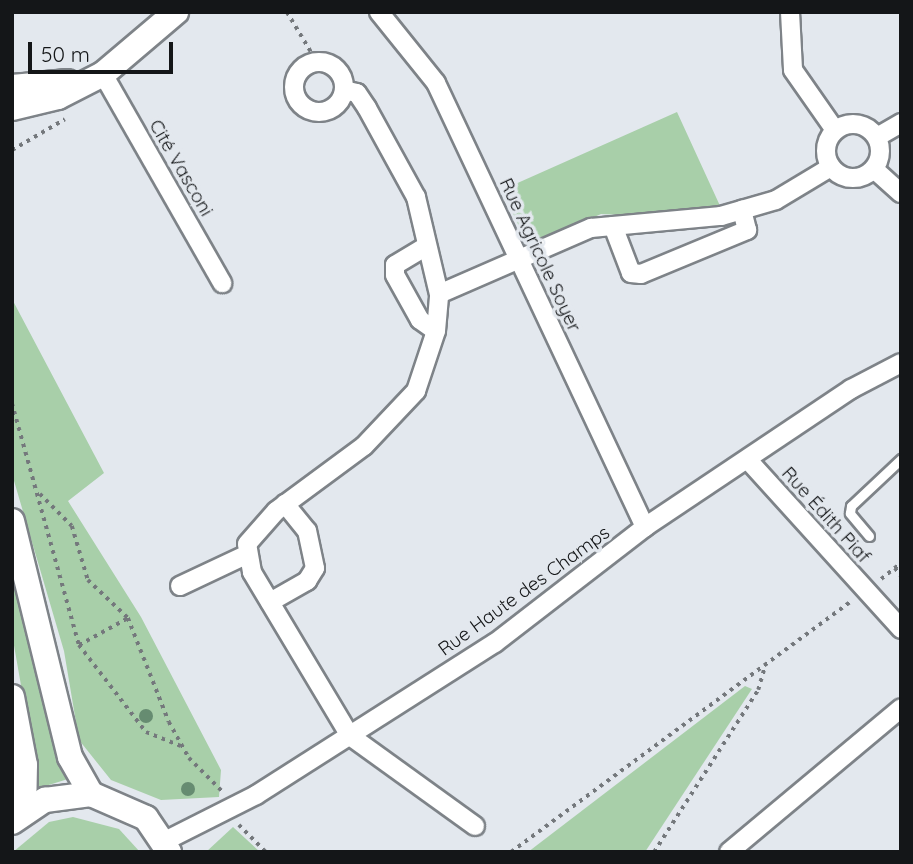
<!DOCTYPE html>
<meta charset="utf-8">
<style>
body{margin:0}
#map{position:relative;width:913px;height:864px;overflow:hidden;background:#e3e8ee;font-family:Quicksand,sans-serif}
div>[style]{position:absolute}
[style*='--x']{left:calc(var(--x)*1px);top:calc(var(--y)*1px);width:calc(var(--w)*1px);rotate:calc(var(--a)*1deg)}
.green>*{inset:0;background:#a8cfa9}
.path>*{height:3.5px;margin-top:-1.75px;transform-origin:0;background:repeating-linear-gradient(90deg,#74787c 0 3.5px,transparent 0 8.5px)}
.roads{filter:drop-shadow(2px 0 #7e8388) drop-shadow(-2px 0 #7e8388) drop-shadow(0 2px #7e8388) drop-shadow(0 -2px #7e8388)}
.lane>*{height:9px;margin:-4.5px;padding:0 4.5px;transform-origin:4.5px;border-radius:4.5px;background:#fff}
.street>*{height:18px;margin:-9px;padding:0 9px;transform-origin:9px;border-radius:9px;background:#fff}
.street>.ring{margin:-9px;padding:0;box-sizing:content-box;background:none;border:18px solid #fff;border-radius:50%}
.secondary>*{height:24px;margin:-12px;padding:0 12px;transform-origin:12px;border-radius:12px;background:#fff}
.trees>*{width:14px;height:14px;margin:-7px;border-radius:50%;background:#668c71}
span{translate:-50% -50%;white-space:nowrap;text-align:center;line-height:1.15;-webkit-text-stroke:7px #e3e8ee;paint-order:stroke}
.street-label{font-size:19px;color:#141618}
.frame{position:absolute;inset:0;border:14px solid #141618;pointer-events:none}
.scale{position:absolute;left:28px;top:42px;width:145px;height:32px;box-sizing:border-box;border:4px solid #141618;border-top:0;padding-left:9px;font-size:21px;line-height:24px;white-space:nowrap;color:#141618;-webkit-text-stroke:5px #e3e8ee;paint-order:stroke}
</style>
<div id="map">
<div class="green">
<i style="clip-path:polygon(677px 112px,721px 208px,667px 217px,601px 214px,538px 242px,525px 239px,502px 190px)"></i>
<i style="clip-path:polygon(12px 299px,104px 473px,68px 501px,141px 617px,221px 770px,219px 797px,161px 800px,111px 780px,79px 740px,64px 651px,12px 474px)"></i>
<i style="clip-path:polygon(12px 565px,57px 762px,68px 779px,39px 788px,12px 634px)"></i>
<i style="clip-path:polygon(745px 686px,752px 689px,645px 852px,528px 852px)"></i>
<i style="clip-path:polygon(73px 817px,119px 829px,140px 852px,13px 852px,49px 822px)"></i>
<i style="clip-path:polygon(233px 827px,260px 852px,206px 852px)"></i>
</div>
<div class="path">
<i style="--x:287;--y:12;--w:58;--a:59"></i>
<i style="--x:12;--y:150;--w:61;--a:-30.3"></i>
<i style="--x:12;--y:403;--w:251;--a:74.5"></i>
<i style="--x:79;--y:645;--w:56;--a:-28.9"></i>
<i style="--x:128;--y:618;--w:112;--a:68.5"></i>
<i style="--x:169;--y:722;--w:41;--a:60.9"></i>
<i style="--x:189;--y:758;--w:49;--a:45"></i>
<i style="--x:40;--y:494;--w:45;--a:45"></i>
<i style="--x:72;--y:526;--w:56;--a:73.5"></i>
<i style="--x:88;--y:580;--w:55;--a:43.5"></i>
<i style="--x:895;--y:568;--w:10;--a:53"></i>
<i style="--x:881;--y:579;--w:26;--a:-39"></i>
<i style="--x:79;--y:645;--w:110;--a:52.4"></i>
<i style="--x:146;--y:732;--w:38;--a:22"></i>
<i style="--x:239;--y:825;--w:38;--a:45"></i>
<i style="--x:511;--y:852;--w:423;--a:-36.4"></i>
<i style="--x:654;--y:852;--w:193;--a:-57.3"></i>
<i style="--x:758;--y:690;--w:26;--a:-74"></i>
</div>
<div class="roads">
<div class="lane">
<i style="--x:869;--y:536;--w:30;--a:-130"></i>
<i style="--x:850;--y:513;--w:7;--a:-82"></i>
<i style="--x:851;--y:506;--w:69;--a:-43.2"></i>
</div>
<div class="street">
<i style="--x:379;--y:12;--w:91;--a:51.2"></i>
<i style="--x:436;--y:83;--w:491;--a:64.8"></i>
<i style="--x:790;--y:12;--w:58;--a:87"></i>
<i style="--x:793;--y:70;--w:73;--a:55"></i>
<i class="ring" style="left:294px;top:62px;width:32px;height:32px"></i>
<i style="--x:103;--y:74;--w:241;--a:60.3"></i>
<i style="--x:344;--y:90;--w:13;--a:13"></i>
<i style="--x:357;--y:93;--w:18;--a:56"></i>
<i style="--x:367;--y:108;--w:102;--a:61.2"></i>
<i style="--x:416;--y:197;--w:100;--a:76.7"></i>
<i class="ring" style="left:826px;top:124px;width:36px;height:36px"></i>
<i style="--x:877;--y:137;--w:28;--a:-30"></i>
<i style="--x:874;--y:169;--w:36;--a:42"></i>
<i style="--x:613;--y:226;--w:50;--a:69"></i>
<i style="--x:631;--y:273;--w:10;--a:6"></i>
<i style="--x:641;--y:274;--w:115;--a:-22.5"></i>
<i style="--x:747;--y:230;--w:21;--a:-104"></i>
<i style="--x:425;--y:247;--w:35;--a:149"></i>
<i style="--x:395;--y:265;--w:10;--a:90"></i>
<i style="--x:395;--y:275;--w:51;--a:60.9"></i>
<i style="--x:420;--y:320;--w:19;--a:35"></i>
<i style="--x:748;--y:460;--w:228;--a:47.8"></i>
<i style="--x:180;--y:586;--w:73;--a:-25.2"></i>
<i style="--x:270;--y:602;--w:43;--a:-29.6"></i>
<i style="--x:307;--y:581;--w:15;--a:-58"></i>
<i style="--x:315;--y:568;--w:38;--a:-102"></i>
<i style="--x:307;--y:531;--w:35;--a:-129"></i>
<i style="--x:475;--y:826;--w:154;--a:-144.2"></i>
<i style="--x:350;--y:736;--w:191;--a:-120.9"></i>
<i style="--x:252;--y:572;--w:28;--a:-100"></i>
<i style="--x:247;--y:544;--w:44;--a:-48.7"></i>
<i style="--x:276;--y:511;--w:109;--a:-36.5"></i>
<i style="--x:364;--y:446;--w:76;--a:-46.6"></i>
<i style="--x:416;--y:391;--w:63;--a:-71.6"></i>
<i style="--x:436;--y:331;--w:37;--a:-85"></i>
<i style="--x:439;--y:294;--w:166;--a:-23.5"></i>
<i style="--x:591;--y:228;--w:131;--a:-5.3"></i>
<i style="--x:721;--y:216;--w:57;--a:-16.2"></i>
<i style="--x:776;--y:200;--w:64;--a:-31"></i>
<i style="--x:165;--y:841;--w:102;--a:-26.8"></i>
<i style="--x:256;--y:795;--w:283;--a:-32.5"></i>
<i style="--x:495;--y:643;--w:190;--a:-37.7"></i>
<i style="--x:645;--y:527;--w:248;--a:-33.8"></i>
<i style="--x:851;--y:389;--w:56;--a:-27.5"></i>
<i style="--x:729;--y:852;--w:224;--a:-39.9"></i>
</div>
<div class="secondary">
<i style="--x:12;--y:87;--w:56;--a:-5.1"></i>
<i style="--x:12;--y:108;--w:47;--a:-13.4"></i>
<i style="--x:58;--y:97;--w:51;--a:-27.1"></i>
<i style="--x:103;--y:74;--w:96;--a:-40.3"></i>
<i style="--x:12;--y:521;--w:243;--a:76.2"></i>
<i style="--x:70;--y:757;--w:43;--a:60.4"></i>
<i style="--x:12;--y:697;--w:69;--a:79.2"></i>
<i style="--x:25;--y:765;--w:46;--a:91.2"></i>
<i style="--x:12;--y:822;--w:40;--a:-34"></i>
<i style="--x:45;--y:800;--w:46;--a:-7.4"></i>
<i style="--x:91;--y:794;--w:60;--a:23.6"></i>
<i style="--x:146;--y:818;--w:41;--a:55.9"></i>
</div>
</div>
<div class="trees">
<i style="left:146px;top:716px"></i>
<i style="left:188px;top:789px"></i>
</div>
<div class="street-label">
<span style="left:181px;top:168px;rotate:60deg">Cité Vasconi</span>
<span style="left:540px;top:255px;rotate:65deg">Rue Agricole Soyer</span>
<span style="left:826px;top:515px;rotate:48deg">Rue Édith Piaf</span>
<span style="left:524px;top:591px;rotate:-36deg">Rue Haute des Champs</span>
</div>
<div class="frame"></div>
<div class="scale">50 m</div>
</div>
